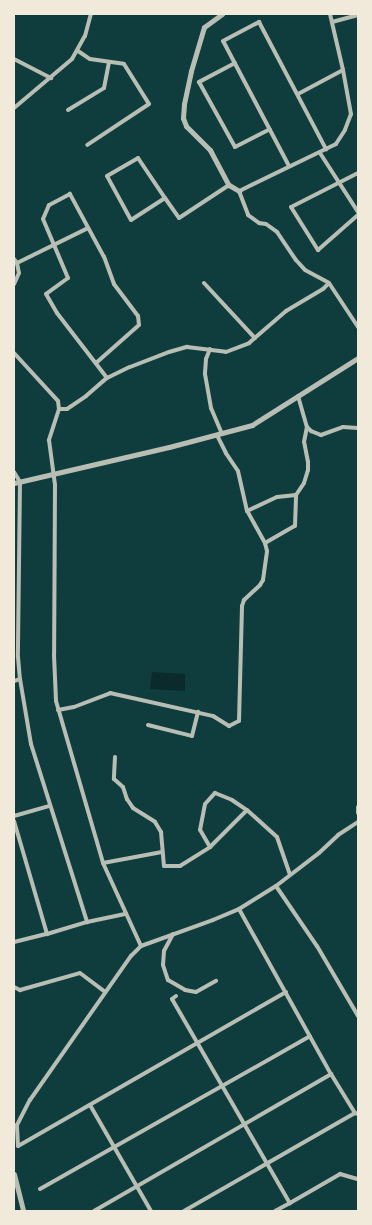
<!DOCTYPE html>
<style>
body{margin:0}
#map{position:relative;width:372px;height:1225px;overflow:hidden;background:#0f3d3e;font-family:"Libre Baskerville",serif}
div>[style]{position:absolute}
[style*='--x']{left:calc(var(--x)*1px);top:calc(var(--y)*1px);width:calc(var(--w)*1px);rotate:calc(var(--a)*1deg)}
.water>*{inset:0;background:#0a2a2b}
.minor>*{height:4px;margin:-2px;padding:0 2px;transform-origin:2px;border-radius:2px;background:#b8beb3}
.tertiary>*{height:5px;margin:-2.5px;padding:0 2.5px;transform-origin:2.5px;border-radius:2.5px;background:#b8beb3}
span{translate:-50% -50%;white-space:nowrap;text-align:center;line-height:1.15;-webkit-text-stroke:4px #f1e9da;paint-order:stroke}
.frame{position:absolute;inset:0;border:15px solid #f1e9da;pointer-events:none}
</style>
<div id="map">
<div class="water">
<i style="clip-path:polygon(152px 672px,185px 674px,185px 691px,150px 689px)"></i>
</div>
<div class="minor">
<i style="--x:330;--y:14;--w:57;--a:76.9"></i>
<i style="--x:343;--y:70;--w:45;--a:79.7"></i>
<i style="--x:351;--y:114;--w:17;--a:111"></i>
<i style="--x:345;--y:130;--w:17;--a:123"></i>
<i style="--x:336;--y:144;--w:108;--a:154.1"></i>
<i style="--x:239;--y:191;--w:26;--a:69"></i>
<i style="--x:248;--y:215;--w:14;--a:36"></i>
<i style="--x:259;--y:223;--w:7;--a:8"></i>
<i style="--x:266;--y:224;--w:14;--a:36"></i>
<i style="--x:277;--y:232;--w:34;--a:56"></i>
<i style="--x:296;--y:260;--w:13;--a:48"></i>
<i style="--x:305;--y:270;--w:27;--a:28"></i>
<i style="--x:329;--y:283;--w:53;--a:56.6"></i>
<i style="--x:332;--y:22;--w:27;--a:-15"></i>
<i style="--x:78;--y:51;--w:14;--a:34"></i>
<i style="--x:90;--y:59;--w:34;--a:8"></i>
<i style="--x:124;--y:64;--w:47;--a:58"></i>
<i style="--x:149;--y:104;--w:74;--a:146.5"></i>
<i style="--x:14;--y:59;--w:42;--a:27.2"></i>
<i style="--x:235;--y:63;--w:41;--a:152.2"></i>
<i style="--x:199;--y:82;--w:74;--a:61"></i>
<i style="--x:235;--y:147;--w:39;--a:-27"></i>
<i style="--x:298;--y:94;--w:51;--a:-28.1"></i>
<i style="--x:14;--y:108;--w:76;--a:-40.2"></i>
<i style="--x:72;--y:59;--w:26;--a:-61"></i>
<i style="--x:85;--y:36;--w:23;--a:-75"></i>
<i style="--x:68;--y:110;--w:42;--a:-31.4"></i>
<i style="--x:104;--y:88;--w:26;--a:-79"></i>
<i style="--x:320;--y:153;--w:70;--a:57.2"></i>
<i style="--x:289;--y:166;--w:141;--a:-117.8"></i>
<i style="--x:223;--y:41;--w:41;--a:-27.8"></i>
<i style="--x:259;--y:22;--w:144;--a:62.2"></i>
<i style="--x:358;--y:173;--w:75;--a:153.1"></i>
<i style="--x:291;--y:207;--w:51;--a:57.9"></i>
<i style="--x:318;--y:250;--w:53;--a:-41.2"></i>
<i style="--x:165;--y:198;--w:40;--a:147.1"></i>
<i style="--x:131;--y:220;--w:50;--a:-118.6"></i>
<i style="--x:107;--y:176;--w:36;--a:-30"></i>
<i style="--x:138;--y:158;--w:48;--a:56"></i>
<i style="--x:165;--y:198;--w:24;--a:55"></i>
<i style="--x:179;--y:218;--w:60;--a:-33.4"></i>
<i style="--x:14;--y:259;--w:5;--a:53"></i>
<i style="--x:17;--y:263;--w:10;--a:79"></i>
<i style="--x:19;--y:273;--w:12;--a:114"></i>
<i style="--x:17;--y:263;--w:79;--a:-26.2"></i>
<i style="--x:204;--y:283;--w:75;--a:47.2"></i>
<i style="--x:210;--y:349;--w:11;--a:112"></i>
<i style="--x:206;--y:359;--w:15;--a:94"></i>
<i style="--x:205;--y:374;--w:35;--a:80"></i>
<i style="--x:211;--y:408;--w:28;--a:67"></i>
<i style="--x:14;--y:353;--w:65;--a:47.5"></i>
<i style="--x:58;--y:401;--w:8;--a:83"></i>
<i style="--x:59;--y:409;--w:33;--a:108"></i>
<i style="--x:49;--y:440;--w:45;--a:82.4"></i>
<i style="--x:55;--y:485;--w:170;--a:90.3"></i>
<i style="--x:54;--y:655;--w:46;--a:87.5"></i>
<i style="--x:56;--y:701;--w:169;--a:73.8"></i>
<i style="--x:103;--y:863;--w:91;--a:65.4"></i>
<i style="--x:96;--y:363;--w:57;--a:-41.5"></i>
<i style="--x:139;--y:325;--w:9;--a:-96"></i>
<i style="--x:138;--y:316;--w:40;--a:-127"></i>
<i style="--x:114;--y:284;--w:29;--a:-110"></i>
<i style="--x:104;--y:257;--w:72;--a:-118.4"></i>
<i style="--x:70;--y:194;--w:24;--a:152"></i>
<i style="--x:49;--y:205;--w:15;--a:113"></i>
<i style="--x:43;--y:219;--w:64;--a:67"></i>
<i style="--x:68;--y:278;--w:27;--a:144"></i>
<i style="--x:46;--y:294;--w:22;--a:60"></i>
<i style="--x:57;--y:313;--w:82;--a:52.4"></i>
<i style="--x:298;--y:396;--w:32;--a:74"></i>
<i style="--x:307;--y:427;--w:6;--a:45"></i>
<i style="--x:311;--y:431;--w:11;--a:22"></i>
<i style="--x:321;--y:435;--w:23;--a:-20"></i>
<i style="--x:343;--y:427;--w:15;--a:4"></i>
<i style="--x:59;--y:409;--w:8;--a:0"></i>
<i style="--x:67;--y:409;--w:23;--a:-34"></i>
<i style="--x:86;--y:396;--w:28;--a:-41"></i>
<i style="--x:107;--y:378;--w:25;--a:-26"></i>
<i style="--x:130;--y:367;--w:42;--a:-21"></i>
<i style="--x:169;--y:352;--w:19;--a:-16"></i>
<i style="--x:187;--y:347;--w:39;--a:7"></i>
<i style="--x:226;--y:352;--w:25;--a:-21"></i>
<i style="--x:249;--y:343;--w:49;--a:-40.9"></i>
<i style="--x:286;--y:311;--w:43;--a:-30.7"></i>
<i style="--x:323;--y:289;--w:8;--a:-45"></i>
<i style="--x:14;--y:472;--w:12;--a:59"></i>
<i style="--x:20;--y:482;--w:175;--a:90.7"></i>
<i style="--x:18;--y:657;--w:22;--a:85"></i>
<i style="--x:20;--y:679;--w:66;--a:80.4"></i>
<i style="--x:31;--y:744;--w:187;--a:72.5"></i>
<i style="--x:247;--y:511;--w:33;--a:-25"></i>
<i style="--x:277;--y:497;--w:19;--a:-6"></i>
<i style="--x:265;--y:543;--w:34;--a:-30"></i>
<i style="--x:295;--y:526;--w:31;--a:-88"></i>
<i style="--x:296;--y:495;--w:14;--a:-56"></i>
<i style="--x:304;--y:483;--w:14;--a:-73"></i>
<i style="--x:308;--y:470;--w:8;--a:-90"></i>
<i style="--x:308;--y:462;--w:20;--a:-101"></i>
<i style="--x:304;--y:442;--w:15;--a:-79"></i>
<i style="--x:14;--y:681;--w:6;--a:-18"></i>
<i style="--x:58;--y:710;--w:16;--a:-11"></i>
<i style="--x:74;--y:707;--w:39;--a:-21"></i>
<i style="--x:110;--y:693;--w:106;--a:12.6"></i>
<i style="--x:213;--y:716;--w:19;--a:32"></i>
<i style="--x:229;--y:726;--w:11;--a:-27"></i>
<i style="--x:239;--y:721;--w:115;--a:-88.5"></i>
<i style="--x:242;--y:606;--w:6;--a:-72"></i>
<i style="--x:244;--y:600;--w:22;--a:-43"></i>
<i style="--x:260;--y:585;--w:6;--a:-59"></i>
<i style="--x:263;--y:580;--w:29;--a:-82"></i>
<i style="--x:267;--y:551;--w:8;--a:-104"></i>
<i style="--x:265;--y:543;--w:37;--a:-119"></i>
<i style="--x:247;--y:511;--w:41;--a:-102.7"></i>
<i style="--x:238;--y:471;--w:22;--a:-124"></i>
<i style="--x:226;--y:453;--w:20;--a:-117"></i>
<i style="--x:148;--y:725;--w:45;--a:14"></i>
<i style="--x:192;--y:736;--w:25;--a:-76"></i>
<i style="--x:115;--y:757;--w:22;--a:93"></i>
<i style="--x:114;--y:779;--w:12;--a:42"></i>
<i style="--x:123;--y:787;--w:13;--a:72"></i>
<i style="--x:127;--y:799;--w:11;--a:56"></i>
<i style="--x:133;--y:808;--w:26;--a:32"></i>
<i style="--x:155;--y:822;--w:12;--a:59"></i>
<i style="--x:161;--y:832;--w:34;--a:85"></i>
<i style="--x:164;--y:866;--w:16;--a:0"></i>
<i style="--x:180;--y:866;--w:36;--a:-32"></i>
<i style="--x:210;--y:847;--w:52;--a:-45"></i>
<i style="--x:247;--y:810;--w:40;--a:42"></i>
<i style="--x:277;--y:837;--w:39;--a:71"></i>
<i style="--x:358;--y:807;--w:6;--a:90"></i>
<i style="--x:14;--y:816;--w:37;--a:-16"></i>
<i style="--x:14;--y:821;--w:118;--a:73.7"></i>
<i style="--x:210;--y:847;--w:20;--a:-120"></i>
<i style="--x:200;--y:830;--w:26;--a:-79"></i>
<i style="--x:205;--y:804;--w:15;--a:-48"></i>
<i style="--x:215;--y:793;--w:18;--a:22"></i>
<i style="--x:232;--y:800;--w:18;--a:34"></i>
<i style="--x:103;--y:863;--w:60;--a:-10.6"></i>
<i style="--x:276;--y:886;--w:73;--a:55.7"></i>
<i style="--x:317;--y:946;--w:81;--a:59.6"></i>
<i style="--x:239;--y:909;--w:189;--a:60.9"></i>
<i style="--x:331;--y:1074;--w:46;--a:58.4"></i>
<i style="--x:355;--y:1113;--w:3;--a:18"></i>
<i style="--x:173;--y:934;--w:19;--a:118"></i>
<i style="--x:164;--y:951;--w:14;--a:94"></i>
<i style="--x:163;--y:965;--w:16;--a:72"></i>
<i style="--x:168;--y:980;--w:20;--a:30"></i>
<i style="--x:185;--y:990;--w:11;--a:10"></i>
<i style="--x:196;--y:992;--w:23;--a:-29"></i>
<i style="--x:14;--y:942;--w:34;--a:-14"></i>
<i style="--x:47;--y:934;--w:42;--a:-16.7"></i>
<i style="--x:87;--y:922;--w:40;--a:-12"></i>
<i style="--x:14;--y:987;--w:7;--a:27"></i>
<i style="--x:20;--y:990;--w:62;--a:-15.8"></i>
<i style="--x:80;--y:973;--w:31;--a:37"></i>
<i style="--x:286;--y:992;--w:309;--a:150.1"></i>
<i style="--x:18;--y:1146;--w:21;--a:-93"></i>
<i style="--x:17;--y:1125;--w:28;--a:-63"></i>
<i style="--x:30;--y:1100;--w:176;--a:-55"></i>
<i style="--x:131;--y:956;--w:14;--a:-45"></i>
<i style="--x:141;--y:946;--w:77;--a:-19.9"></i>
<i style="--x:213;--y:920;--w:28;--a:-23"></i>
<i style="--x:239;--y:909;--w:44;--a:-31.9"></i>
<i style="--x:276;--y:886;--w:54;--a:-37.5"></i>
<i style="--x:319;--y:853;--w:26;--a:-43"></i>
<i style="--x:338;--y:835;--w:24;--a:-33"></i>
<i style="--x:176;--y:996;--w:5;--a:143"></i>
<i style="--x:172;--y:999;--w:236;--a:60"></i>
<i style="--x:290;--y:1203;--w:58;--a:-30.1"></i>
<i style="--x:340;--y:1174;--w:19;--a:16"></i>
<i style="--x:90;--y:1105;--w:122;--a:60.1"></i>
<i style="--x:40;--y:1189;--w:310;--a:-29.5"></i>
<i style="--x:94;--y:1211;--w:274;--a:-30"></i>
<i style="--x:184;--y:1211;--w:197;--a:-29.8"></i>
<i style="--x:275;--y:1211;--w:17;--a:-28"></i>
</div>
<div class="tertiary">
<i style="--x:222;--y:14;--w:22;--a:144"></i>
<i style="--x:204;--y:27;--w:46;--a:106.5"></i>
<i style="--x:191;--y:71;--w:34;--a:102"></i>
<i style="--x:184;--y:104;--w:14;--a:94"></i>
<i style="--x:183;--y:118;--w:9;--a:69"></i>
<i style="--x:186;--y:126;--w:34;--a:45"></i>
<i style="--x:210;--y:150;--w:40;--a:62"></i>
<i style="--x:229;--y:185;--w:12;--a:31"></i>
<i style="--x:14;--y:483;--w:159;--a:-13.1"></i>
<i style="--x:169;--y:447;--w:86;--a:-14.8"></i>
<i style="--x:252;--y:425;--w:125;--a:-32.3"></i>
<i style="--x:14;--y:1174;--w:38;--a:76"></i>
</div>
<div class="frame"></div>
</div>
